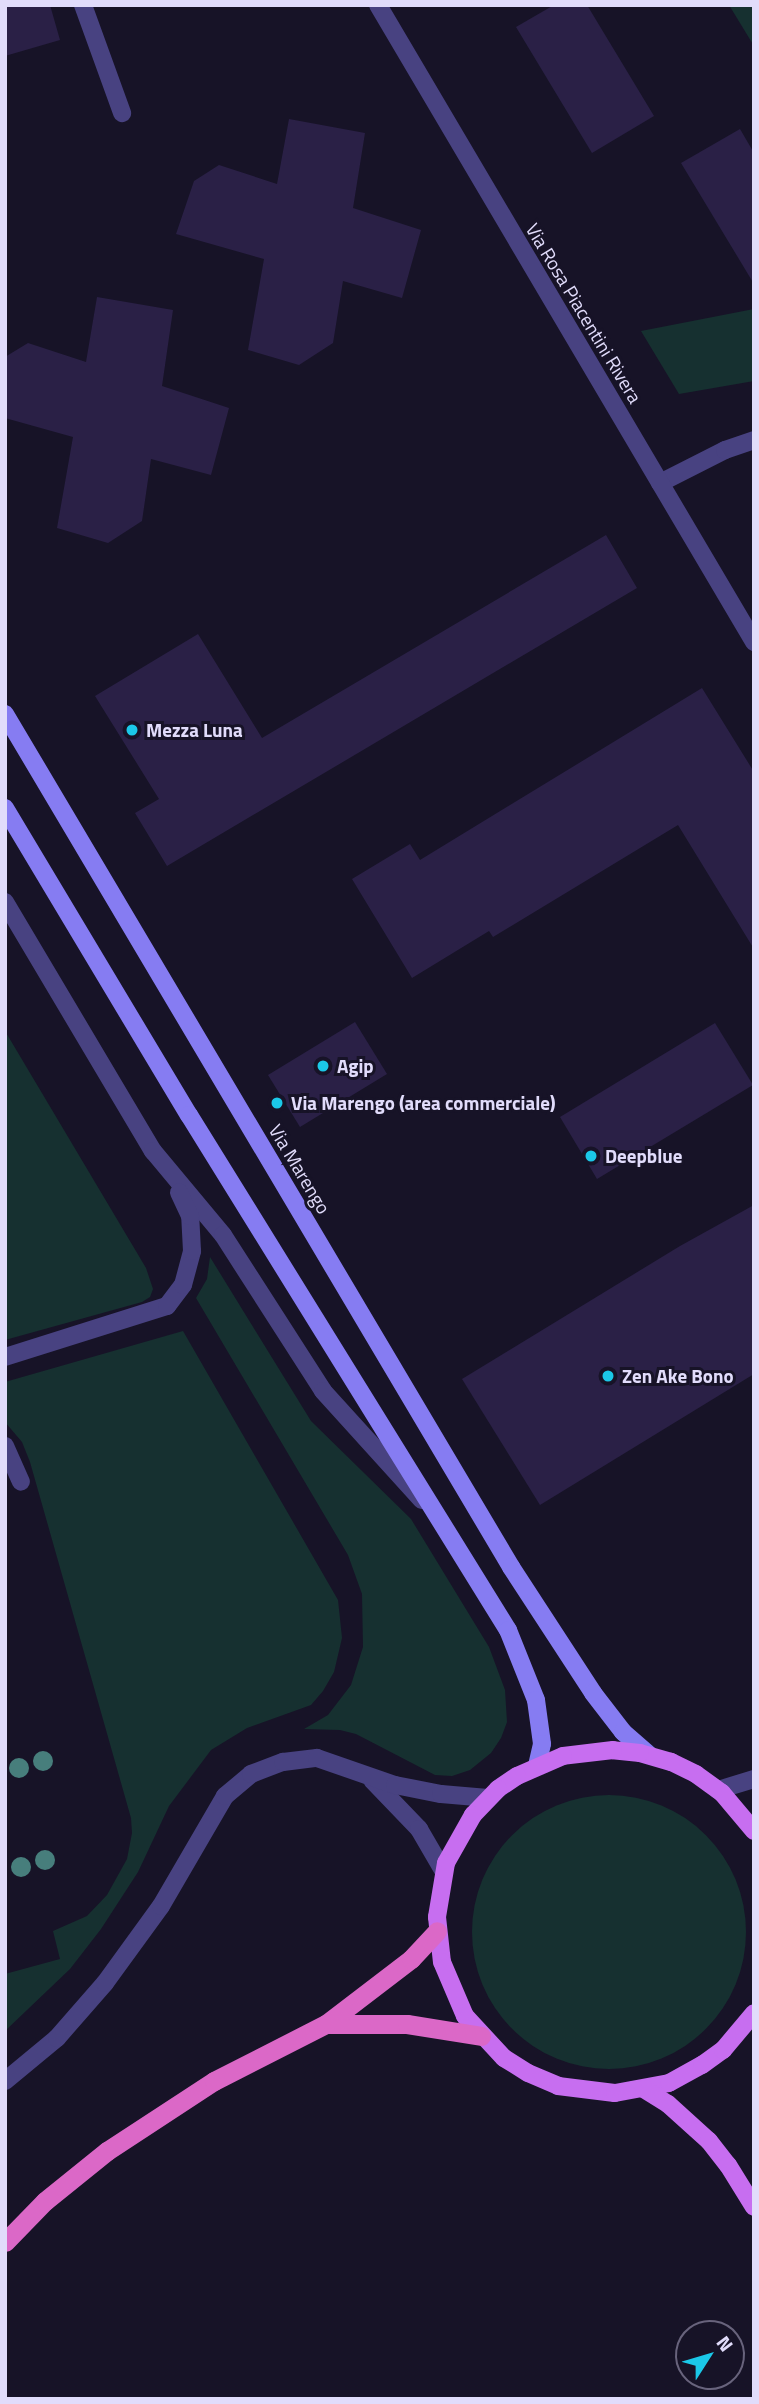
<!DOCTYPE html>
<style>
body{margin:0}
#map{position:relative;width:759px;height:2404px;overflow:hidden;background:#171327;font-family:"Titillium Web",sans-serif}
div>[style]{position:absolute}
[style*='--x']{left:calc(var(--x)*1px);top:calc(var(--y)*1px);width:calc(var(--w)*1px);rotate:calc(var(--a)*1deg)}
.green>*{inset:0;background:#163030}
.round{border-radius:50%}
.building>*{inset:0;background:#2a2046}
.service>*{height:18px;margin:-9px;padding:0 9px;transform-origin:9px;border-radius:9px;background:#484281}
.minor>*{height:18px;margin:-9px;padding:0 9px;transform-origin:9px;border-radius:9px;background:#484281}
.secondary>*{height:18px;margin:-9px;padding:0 9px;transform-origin:9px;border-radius:9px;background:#867cf2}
.primary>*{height:18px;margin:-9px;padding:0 9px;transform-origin:9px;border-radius:9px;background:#c76ef0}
.trunk>*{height:19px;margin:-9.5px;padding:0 9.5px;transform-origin:9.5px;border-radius:9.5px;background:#db68c7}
.trees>*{width:20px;height:20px;margin:-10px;border-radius:50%;background:#477e7c}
.dots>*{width:19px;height:19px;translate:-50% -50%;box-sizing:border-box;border:4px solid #171327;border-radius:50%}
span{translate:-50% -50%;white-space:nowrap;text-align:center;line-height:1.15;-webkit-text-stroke:6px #171327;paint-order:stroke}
.street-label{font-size:19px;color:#e1dcfb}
.poi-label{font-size:19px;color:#e1dcfb;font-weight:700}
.left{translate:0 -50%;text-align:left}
.frame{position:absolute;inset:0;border:7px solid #e1dcfb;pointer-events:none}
.north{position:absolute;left:675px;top:2320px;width:70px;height:70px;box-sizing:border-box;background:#171327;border:2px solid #68637c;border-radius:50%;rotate:53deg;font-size:19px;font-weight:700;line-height:28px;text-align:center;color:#e1dcfb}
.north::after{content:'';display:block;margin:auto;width:24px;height:32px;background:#1bc8e8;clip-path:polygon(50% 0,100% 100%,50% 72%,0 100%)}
</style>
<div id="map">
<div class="green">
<i style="clip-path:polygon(729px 5px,754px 5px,754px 46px)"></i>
<i style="clip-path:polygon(754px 309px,754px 381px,679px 394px,641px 331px)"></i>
<i style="clip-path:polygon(5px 1031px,146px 1268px,153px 1289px,150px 1297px,142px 1302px,5px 1340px)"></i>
<i style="clip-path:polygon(210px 1257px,311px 1421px,411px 1519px,489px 1647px,505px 1690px,507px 1722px,501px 1738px,491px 1753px,470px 1770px,452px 1776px,435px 1775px,356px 1734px,340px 1730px,304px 1729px,328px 1715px,351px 1685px,363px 1647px,362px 1594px,348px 1555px,196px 1298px,207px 1279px)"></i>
<i style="clip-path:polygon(183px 1331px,338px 1600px,342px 1638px,334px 1672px,323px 1691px,311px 1705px,247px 1728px,211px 1750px,169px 1806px,138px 1872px,101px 1929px,70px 1969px,5px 2031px,5px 1974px,60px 1959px,53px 1931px,87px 1916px,107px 1895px,127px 1859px,132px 1833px,131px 1818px,30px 1462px,22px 1442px,5px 1422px,5px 1382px)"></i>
<i class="round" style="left:472px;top:1795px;width:274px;height:274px"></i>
</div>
<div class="building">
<i style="clip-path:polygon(5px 5px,50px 5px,60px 40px,5px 56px)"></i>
<i style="clip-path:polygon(554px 5px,587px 5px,654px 116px,592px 153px,516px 27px)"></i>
<i style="clip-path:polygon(289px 119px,365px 133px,353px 208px,421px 230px,402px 298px,343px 281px,333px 343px,299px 365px,248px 350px,264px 259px,176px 234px,194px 181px,219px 165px,277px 184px)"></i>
<i style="clip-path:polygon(740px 129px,754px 153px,754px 284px,681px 163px)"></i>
<i style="clip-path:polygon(97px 297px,173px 310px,162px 386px,229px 408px,211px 475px,151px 459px,142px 521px,108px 543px,57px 528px,73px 437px,5px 418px,5px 357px,28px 343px,86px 362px)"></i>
<i style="clip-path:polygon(606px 535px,637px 588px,167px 866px,135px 813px,159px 799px,95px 696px,198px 634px,262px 738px)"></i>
<i style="clip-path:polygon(702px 688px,754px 772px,754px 949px,678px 825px,493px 937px,489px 931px,412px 978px,352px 879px,410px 844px,420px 860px)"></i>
<i style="clip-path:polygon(355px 1022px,387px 1074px,300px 1127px,268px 1075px)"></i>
<i style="clip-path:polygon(715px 1023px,753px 1085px,597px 1179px,560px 1117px)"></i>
<i style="clip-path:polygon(754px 1205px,754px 1374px,540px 1505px,462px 1379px,680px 1246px)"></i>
</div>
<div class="service">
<i style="--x:660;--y:483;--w:73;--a:-26.9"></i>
<i style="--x:725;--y:450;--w:31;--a:-19"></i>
<i style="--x:5;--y:902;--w:290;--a:59.3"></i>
<i style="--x:153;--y:1151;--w:109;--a:50.2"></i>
<i style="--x:223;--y:1235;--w:185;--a:57.3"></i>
<i style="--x:323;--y:1391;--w:147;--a:47.8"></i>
<i style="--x:5;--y:1357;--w:170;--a:-17.5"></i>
<i style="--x:167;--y:1306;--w:26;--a:-53"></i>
<i style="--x:183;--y:1285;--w:35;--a:-75"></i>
<i style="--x:192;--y:1251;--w:35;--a:-93"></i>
<i style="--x:190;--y:1216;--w:26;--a:-115"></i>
<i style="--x:5;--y:1446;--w:39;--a:66"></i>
<i style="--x:372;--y:1780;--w:68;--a:46.2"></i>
<i style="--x:419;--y:1829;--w:50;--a:59.8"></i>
<i style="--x:5;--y:2081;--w:67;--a:-39.6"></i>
<i style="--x:57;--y:2038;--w:73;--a:-48.9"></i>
<i style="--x:105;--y:1983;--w:95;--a:-54"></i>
<i style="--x:161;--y:1906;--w:127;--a:-59.8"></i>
<i style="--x:225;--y:1796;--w:34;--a:-40"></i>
<i style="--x:251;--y:1774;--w:34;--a:-21"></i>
<i style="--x:283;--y:1762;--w:34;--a:-7"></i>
<i style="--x:317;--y:1758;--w:83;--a:19.1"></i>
<i style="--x:395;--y:1785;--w:47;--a:11.1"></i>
<i style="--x:441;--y:1794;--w:47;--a:4.9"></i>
</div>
<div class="minor">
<i style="--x:83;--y:5;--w:115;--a:70.1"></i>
<i style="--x:378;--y:5;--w:740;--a:59.45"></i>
<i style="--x:718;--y:1790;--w:38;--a:-17"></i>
</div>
<div class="secondary">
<i style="--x:5;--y:714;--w:992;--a:59.32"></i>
<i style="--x:511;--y:1567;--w:150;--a:56.9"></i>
<i style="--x:593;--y:1693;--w:49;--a:52.4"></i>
<i style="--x:623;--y:1732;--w:35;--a:41"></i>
<i style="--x:5;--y:808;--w:358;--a:59.1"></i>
<i style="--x:189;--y:1115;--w:606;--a:58.23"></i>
<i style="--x:508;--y:1630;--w:75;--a:68.2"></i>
<i style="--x:536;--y:1700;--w:44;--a:82.2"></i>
<i style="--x:542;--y:1744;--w:22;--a:103"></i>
</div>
<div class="primary">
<i style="--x:754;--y:1831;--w:50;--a:-130.1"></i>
<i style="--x:722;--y:1793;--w:32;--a:-144"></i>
<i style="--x:696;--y:1774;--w:28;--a:-154"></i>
<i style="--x:671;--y:1762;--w:32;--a:-164"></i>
<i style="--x:640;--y:1753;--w:27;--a:-174"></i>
<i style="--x:613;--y:1750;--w:50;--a:173.2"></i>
<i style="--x:563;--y:1756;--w:50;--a:156.5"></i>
<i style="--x:517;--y:1776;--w:23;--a:146"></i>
<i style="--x:498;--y:1789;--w:36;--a:134"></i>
<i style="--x:473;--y:1815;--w:55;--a:119.4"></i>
<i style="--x:446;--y:1863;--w:55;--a:99.5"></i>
<i style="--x:437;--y:1917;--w:45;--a:83.7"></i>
<i style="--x:442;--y:1962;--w:59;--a:66.9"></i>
<i style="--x:465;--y:2016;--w:57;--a:47.1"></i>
<i style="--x:504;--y:2058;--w:28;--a:32"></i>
<i style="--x:528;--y:2073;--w:33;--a:23"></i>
<i style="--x:558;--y:2086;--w:57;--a:7"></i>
<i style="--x:615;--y:2093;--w:55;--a:-10.5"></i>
<i style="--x:669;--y:2083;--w:38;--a:-29"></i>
<i style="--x:702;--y:2065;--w:26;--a:-36"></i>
<i style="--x:723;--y:2050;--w:48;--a:-50"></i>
<i style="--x:644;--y:2089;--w:28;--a:32"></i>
<i style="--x:668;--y:2104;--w:55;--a:42.1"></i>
<i style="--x:709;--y:2141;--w:31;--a:52"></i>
<i style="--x:728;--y:2165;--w:49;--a:58.2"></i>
</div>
<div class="trunk">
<i style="--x:327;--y:2024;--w:80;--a:0"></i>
<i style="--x:407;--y:2024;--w:75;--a:9.2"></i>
<i style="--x:5;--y:2242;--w:57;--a:-45.7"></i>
<i style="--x:45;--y:2201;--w:80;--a:-38.9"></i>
<i style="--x:107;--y:2151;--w:128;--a:-33.2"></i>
<i style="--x:214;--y:2081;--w:126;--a:-27"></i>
<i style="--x:326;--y:2024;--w:107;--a:-37.4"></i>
<i style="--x:411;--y:1959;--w:38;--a:-47"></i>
</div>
<div class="trees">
<i style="left:43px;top:1761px"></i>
<i style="left:19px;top:1768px"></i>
<i style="left:45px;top:1860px"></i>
<i style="left:21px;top:1867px"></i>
</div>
<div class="dots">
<i style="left:132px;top:730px;background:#1bc8e8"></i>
<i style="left:323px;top:1066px;background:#1bc8e8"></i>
<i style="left:277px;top:1103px;background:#1bc8e8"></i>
<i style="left:591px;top:1156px;background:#1bc8e8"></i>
<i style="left:608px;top:1376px;background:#1bc8e8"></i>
</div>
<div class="street-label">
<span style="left:584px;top:313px;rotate:59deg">Via Rosa Piacentini Rivera</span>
<span style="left:300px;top:1169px;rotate:59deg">Via Marengo</span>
</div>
<div class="poi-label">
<span class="left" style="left:146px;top:730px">Mezza Luna</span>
<span class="left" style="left:337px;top:1066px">Agip</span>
<span class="left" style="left:291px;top:1103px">Via Marengo (area commerciale)</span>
<span class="left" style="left:605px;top:1156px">Deepblue</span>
<span class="left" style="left:622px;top:1376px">Zen Ake Bono</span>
</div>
<div class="frame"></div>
<div class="north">N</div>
</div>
